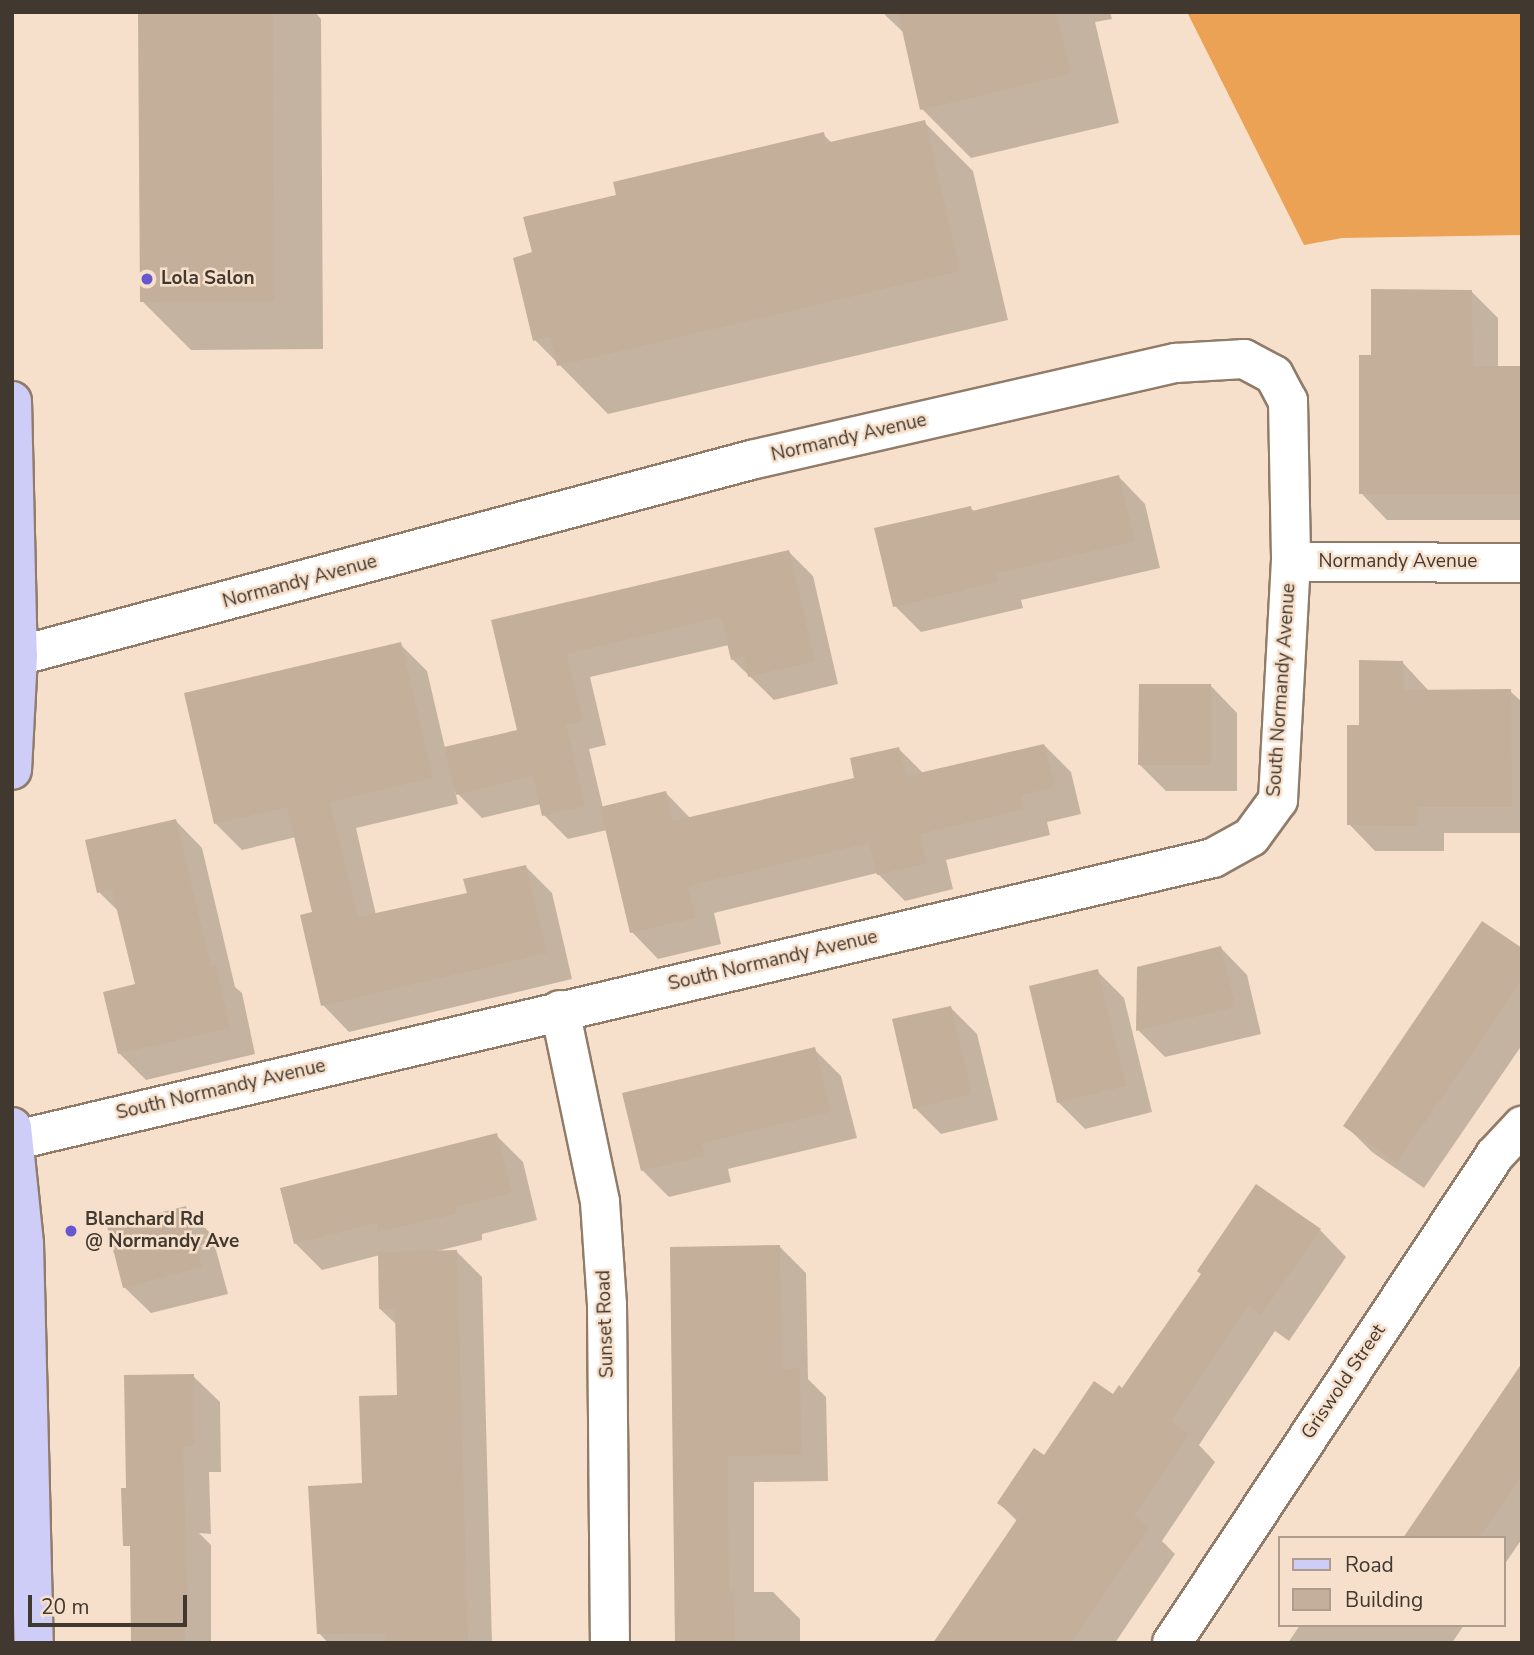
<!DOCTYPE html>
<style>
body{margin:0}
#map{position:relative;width:1534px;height:1655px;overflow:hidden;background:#f7e0cb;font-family:"Nunito Sans",sans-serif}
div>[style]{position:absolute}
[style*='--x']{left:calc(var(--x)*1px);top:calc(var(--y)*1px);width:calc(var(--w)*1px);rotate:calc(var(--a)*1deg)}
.forest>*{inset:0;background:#eca254}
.shadow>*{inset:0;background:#0003}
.building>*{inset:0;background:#c4af9b}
.roads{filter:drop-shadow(2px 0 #907c69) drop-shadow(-2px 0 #907c69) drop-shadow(0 2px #907c69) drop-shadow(0 -2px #907c69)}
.minor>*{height:38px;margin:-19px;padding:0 19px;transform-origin:19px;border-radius:19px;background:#fff}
.major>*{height:38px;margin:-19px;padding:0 19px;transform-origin:19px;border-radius:19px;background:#cecdf7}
.dots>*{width:19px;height:19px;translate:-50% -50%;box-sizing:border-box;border:4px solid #f7e0cb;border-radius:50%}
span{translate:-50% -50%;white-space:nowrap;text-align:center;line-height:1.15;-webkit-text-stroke:5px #f7e0cb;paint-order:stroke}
.poi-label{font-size:19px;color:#413830;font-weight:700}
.left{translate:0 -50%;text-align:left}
.street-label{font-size:19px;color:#413830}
.frame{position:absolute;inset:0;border:14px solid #413830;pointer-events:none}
.legend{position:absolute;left:1278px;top:1536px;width:228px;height:91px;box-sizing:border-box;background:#f7e0cb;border:2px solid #ae9d8d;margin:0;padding:9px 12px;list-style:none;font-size:21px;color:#413830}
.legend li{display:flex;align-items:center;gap:14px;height:35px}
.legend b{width:35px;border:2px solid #ae9d8d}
.scale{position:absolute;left:28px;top:1595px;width:159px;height:32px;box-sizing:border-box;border:4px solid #413830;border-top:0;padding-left:9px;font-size:21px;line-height:24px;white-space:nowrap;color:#413830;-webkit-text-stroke:5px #f7e0cb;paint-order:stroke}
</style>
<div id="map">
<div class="forest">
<i style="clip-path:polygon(1187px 12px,1522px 12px,1522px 235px,1342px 238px,1304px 245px)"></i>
</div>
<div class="shadow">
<i style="clip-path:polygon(140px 12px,315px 12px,321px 19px,323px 349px,191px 350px,142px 301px)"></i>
<i style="clip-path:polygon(882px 12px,1110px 12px,1112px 19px,1095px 22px,1119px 123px,971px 158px,922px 109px,905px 34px)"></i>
<i style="clip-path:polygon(924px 122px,973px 171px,1008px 320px,608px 414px,535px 340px,534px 254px,823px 134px,833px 144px)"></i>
<i style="clip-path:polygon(1471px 291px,1498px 318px,1498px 368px,1522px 368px,1522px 520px,1387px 520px,1361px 493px,1372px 357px)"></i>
<i style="clip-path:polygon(1119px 477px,1145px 504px,1160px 568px,1021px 600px,1023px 608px,921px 632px,895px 606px,970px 508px,975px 512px)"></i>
<i style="clip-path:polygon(789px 552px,813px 576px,838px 684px,774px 700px,732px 659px,729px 645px,590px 677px,606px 745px,589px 749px,603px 808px,666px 793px,691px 819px,856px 779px,899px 749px,924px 774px,1044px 745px,1071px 772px,1081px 814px,1047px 822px,1050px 835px,946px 860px,953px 889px,905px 901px,877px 873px,714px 913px,721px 944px,658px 959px,632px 932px,607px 830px,568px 839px,544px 815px,541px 804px,482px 818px,455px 791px,458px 804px,356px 828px,376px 915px,469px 894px,525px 866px,552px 893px,572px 979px,349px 1032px,323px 1005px,315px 914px,296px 837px,242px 850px,215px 823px,400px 644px,427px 671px,445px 748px,519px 731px,493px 622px)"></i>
<i style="clip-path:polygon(1403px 663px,1429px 691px,1510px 691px,1522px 702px,1522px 833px,1444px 833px,1444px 851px,1375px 851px,1349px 824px)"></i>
<i style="clip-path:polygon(1211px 686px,1237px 713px,1237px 791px,1166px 791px,1140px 765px)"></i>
<i style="clip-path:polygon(176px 821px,202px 848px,235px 987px,242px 993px,255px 1054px,146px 1080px,119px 1053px,137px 985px,120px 913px,99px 892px)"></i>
<i style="clip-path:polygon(1221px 948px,1247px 975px,1261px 1034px,1165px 1057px,1138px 1030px)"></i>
<i style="clip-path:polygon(1522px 951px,1522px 1045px,1424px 1188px,1372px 1152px,1346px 1126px)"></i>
<i style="clip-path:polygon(1097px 971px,1124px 998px,1152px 1112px,1085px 1129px,1058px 1102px)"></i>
<i style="clip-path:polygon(950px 1007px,977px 1034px,998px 1120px,941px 1134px,915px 1108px)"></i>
<i style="clip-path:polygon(814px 1049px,841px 1076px,857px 1138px,728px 1169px,731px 1182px,669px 1197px,642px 1170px)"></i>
<i style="clip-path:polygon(496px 1135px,523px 1162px,537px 1220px,482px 1234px,482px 1240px,437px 1251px,457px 1252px,482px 1277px,492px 1643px,328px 1643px,319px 1633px,364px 1484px,399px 1397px,397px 1325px,380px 1309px,380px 1255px,322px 1270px,296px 1244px,282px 1189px)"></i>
<i style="clip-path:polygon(186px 1208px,212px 1235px,228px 1294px,151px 1313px,124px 1287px)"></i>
<i style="clip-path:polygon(1320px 1230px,1346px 1257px,1289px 1341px,1275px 1331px,1199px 1445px,1215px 1462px,1162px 1541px,1175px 1554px,1115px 1643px,935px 1643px,1018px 1522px,999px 1503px,1045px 1457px,1123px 1390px,1202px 1274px)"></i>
<i style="clip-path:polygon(780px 1247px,806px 1273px,808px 1379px,826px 1397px,828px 1481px,754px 1482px,754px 1592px,773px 1592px,800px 1619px,800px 1643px,677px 1643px)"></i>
<i style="clip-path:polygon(1522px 1366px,1522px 1539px,1504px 1565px,1504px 1538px,1405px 1538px)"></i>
<i style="clip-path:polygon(193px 1376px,220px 1402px,221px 1472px,209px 1472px,211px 1534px,199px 1533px,211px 1545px,211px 1643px,133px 1643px)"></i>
<i style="clip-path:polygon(1300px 1625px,1464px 1625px,1452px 1643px,1288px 1643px)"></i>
</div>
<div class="building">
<i style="clip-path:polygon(138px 12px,273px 12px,274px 301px,140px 302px)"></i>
<i style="clip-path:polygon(898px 12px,1056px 12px,1071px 74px,920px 110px)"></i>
<i style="clip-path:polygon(925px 120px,960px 271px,557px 366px,550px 337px,533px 341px,513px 258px,532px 252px,523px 217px,616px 195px,613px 182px,824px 132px,826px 143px)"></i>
<i style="clip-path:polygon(1371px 289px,1472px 290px,1473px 366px,1522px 366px,1522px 494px,1359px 494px,1359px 355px,1371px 355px)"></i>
<i style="clip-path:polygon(1119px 475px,1135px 541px,996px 574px,998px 582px,893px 607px,874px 528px,971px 506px,972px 511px)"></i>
<i style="clip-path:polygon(789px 550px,815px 661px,748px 677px,744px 656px,731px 660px,721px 617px,567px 654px,583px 721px,566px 725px,585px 806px,542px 816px,533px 776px,456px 795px,444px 747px,517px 730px,491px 620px)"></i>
<i style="clip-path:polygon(401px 642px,433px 778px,330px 802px,358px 917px,467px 893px,463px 879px,526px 865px,547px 953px,321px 1006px,300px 915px,312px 912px,287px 807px,214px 824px,184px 693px)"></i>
<i style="clip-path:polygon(1359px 660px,1403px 661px,1403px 690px,1511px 689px,1512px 807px,1418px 807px,1418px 826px,1347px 825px,1347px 725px,1359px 725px)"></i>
<i style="clip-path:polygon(1139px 684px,1211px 684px,1211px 765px,1138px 765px)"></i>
<i style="clip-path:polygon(1044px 744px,1055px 787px,1021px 795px,1024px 809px,920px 834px,927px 863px,877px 875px,869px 843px,688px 886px,696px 918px,630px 933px,600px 807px,666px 791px,673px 821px,854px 778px,850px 758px,899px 747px,906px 776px)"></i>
<i style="clip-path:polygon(176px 819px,211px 966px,216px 965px,230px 1028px,118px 1054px,103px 992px,135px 984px,112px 890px,97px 893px,85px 840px)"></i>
<i style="clip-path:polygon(1482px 921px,1522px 948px,1522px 980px,1397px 1163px,1343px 1126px)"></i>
<i style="clip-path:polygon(1221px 946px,1236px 1007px,1136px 1031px,1137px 967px)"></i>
<i style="clip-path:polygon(1098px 969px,1126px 1086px,1057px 1103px,1029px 986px)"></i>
<i style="clip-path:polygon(951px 1006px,972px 1094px,913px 1109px,892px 1019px)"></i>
<i style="clip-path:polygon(815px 1047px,831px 1112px,702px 1143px,705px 1156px,641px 1171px,622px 1093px)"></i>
<i style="clip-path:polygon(497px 1133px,512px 1193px,456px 1207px,456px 1214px,377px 1232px,377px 1223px,294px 1244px,280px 1188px)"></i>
<i style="clip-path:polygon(1256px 1184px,1321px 1229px,1261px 1315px,1248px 1306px,1171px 1421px,1189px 1434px,1134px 1516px,1150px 1527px,1071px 1643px,933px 1643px,1018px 1518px,997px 1503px,1034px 1448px,1044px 1455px,1094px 1381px,1113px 1394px,1119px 1385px,1122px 1388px,1201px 1274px,1197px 1271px)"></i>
<i style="clip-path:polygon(186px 1206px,202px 1267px,123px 1288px,107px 1226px)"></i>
<i style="clip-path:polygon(780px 1245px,782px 1369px,800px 1368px,802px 1455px,728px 1456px,729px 1591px,734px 1591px,735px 1643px,675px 1643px,670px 1247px)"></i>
<i style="clip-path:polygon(457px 1250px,468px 1643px,387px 1643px,387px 1633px,317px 1634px,308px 1486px,362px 1483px,359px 1396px,397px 1395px,395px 1309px,379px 1309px,378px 1252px)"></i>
<i style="clip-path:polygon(1522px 1363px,1522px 1475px,1479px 1538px,1403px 1538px)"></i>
<i style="clip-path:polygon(194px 1374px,195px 1446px,183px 1446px,188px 1602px,184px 1602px,185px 1643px,131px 1643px,130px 1546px,123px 1546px,121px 1488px,126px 1488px,124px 1375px)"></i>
</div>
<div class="roads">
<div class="minor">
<i style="--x:18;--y:656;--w:759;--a:-14.97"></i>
<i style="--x:751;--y:460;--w:436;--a:-12.9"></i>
<i style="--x:1176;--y:363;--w:68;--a:-3.4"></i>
<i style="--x:1244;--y:359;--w:34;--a:28"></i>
<i style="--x:1274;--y:375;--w:30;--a:62"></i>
<i style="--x:1288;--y:401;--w:161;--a:88.9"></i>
<i style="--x:1291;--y:562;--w:231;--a:0.2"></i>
<i style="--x:560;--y:1010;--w:196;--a:78.2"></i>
<i style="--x:600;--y:1202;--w:103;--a:86.1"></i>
<i style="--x:607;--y:1305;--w:338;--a:89.5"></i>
<i style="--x:12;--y:1141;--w:1234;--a:-13.26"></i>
<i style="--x:1213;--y:858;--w:43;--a:-28.9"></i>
<i style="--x:1251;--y:837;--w:46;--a:-53.9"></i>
<i style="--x:1278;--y:800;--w:238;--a:-86.9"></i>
<i style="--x:1172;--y:1643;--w:585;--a:-56.5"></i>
<i style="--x:1495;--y:1155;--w:40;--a:-47"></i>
</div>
<div class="major">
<i style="--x:12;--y:401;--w:255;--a:88.7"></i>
<i style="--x:18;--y:656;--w:114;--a:93"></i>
<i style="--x:12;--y:1127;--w:118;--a:84.1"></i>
<i style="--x:24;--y:1244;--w:399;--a:88.6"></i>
</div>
</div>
<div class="dots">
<i style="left:147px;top:279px;background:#6657d1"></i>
<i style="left:71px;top:1231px;background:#6657d1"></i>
</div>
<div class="poi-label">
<span class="left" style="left:161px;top:279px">Lola Salon</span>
<span class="left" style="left:85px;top:1231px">Blanchard Rd<br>@ Normandy Ave</span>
</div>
<div class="street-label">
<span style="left:849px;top:438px;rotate:-13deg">Normandy Avenue</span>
<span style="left:1398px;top:562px">Normandy Avenue</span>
<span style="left:300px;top:582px;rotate:-15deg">Normandy Avenue</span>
<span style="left:1282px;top:690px;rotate:-86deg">South Normandy Avenue</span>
<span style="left:773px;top:961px;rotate:-13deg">South Normandy Avenue</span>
<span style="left:221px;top:1090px;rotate:-13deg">South Normandy Avenue</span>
<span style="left:606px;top:1324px;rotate:-92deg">Sunset Road</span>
<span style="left:1344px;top:1382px;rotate:-56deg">Griswold Street</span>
</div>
<div class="frame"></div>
<ul class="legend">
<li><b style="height:9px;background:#cecdf7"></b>Road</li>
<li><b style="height:19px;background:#c4af9b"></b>Building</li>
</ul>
<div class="scale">20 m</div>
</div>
